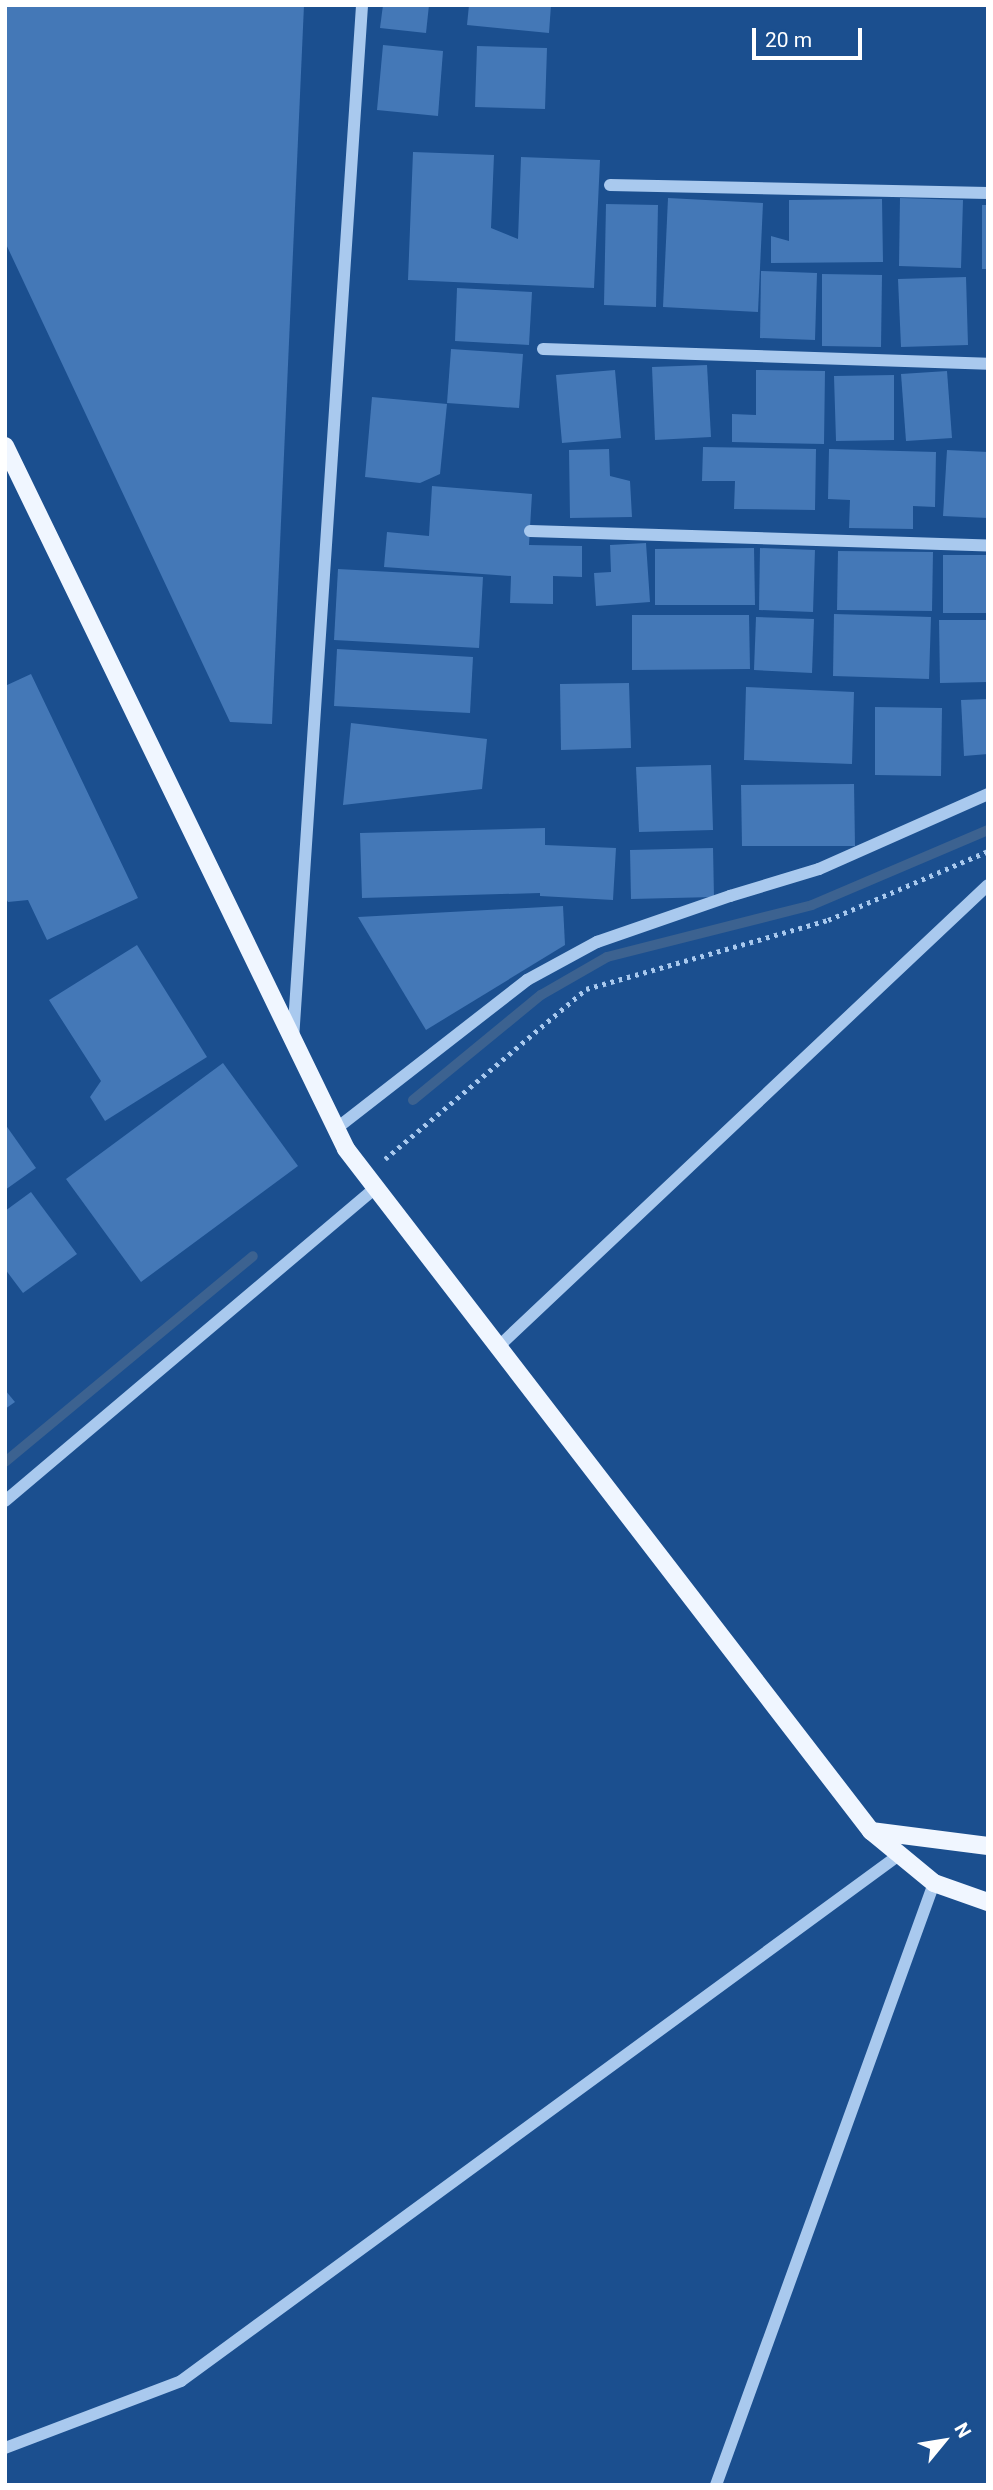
<!DOCTYPE html>
<style>
body{margin:0}
#map{position:relative;width:993px;height:2490px;overflow:hidden;background:#1b4f8f;font-family:Roboto,sans-serif}
div>[style]{position:absolute}
[style*='--x']{left:calc(var(--x)*1px);top:calc(var(--y)*1px);width:calc(var(--w)*1px);rotate:calc(var(--a)*1deg)}
.stream>*{height:10px;margin:-5px;padding:0 5px;transform-origin:5px;border-radius:5px;background:#3c6290}
.building>*{inset:0;background:#4478b7}
.path>*{height:4.5px;margin-top:-2.25px;transform-origin:0;background:repeating-linear-gradient(90deg,#a9c9ee 0 3.5px,transparent 0 8.5px)}
.minor>*{height:12px;margin:-6px;padding:0 6px;transform-origin:6px;border-radius:6px;background:#a9c9ee}
.major>*{height:18px;margin:-9px;padding:0 9px;transform-origin:9px;border-radius:9px;background:#f0f6ff}
span{translate:-50% -50%;white-space:nowrap;text-align:center;line-height:1.15;-webkit-text-stroke:7px #1b4f8f;paint-order:stroke}
.frame{position:absolute;inset:0;border:7px solid #fff;pointer-events:none}
.north{position:absolute;left:909px;top:2406px;width:70px;height:70px;-webkit-text-stroke:5px #1b4f8f;paint-order:stroke;rotate:60deg;font-size:19px;font-weight:700;line-height:28px;text-align:center;color:#fff}
.north::after{content:'';display:block;margin:auto;width:24px;height:32px;background:#fff;clip-path:polygon(50% 0,100% 100%,50% 72%,0 100%)}
.scale{position:absolute;left:752px;top:28px;width:110px;height:32px;box-sizing:border-box;border:4px solid #fff;border-top:0;padding-left:9px;font-size:21px;line-height:24px;white-space:nowrap;color:#fff;-webkit-text-stroke:5px #1b4f8f;paint-order:stroke}
</style>
<div id="map">
<div class="stream">
<i style="--x:413;--y:1100;--w:166;--a:-39.4"></i>
<i style="--x:541;--y:995;--w:76;--a:-29.9"></i>
<i style="--x:607;--y:957;--w:211;--a:-14.2"></i>
<i style="--x:812;--y:905;--w:191;--a:-23.1"></i>
<i style="--x:5;--y:1462;--w:322;--a:-39.7"></i>
</div>
<div class="building">
<i style="clip-path:polygon(5px 5px,304px 5px,272px 724px,230px 722px,5px 242px)"></i>
<i style="clip-path:polygon(383px 5px,429px 5px,426px 33px,380px 28px)"></i>
<i style="clip-path:polygon(469px 5px,551px 5px,549px 33px,467px 25px)"></i>
<i style="clip-path:polygon(383px 45px,443px 51px,438px 116px,377px 110px)"></i>
<i style="clip-path:polygon(477px 46px,547px 48px,545px 109px,475px 107px)"></i>
<i style="clip-path:polygon(413px 152px,494px 155px,491px 228px,518px 239px,521px 157px,600px 160px,594px 288px,408px 280px)"></i>
<i style="clip-path:polygon(668px 198px,763px 203px,758px 312px,663px 307px)"></i>
<i style="clip-path:polygon(900px 198px,963px 200px,961px 268px,899px 266px)"></i>
<i style="clip-path:polygon(882px 199px,883px 262px,771px 263px,771px 236px,789px 241px,789px 200px)"></i>
<i style="clip-path:polygon(606px 204px,658px 205px,656px 307px,604px 305px)"></i>
<i style="clip-path:polygon(982px 205px,988px 205px,988px 269px,982px 269px)"></i>
<i style="clip-path:polygon(761px 271px,817px 273px,815px 340px,760px 338px)"></i>
<i style="clip-path:polygon(822px 274px,882px 275px,881px 347px,822px 346px)"></i>
<i style="clip-path:polygon(966px 277px,968px 345px,901px 347px,898px 279px)"></i>
<i style="clip-path:polygon(457px 288px,532px 292px,529px 345px,455px 341px)"></i>
<i style="clip-path:polygon(451px 349px,523px 354px,519px 408px,447px 403px)"></i>
<i style="clip-path:polygon(707px 365px,711px 437px,655px 440px,652px 367px)"></i>
<i style="clip-path:polygon(615px 370px,621px 438px,562px 443px,556px 375px)"></i>
<i style="clip-path:polygon(756px 370px,825px 371px,824px 444px,732px 442px,732px 414px,756px 415px)"></i>
<i style="clip-path:polygon(947px 371px,952px 438px,906px 441px,901px 374px)"></i>
<i style="clip-path:polygon(894px 375px,894px 440px,836px 441px,834px 376px)"></i>
<i style="clip-path:polygon(372px 397px,447px 404px,440px 474px,420px 483px,365px 477px)"></i>
<i style="clip-path:polygon(703px 447px,816px 449px,815px 510px,734px 509px,735px 481px,702px 481px)"></i>
<i style="clip-path:polygon(609px 449px,610px 476px,630px 481px,632px 517px,570px 518px,569px 450px)"></i>
<i style="clip-path:polygon(829px 449px,936px 452px,935px 507px,913px 506px,913px 529px,849px 528px,850px 500px,828px 499px)"></i>
<i style="clip-path:polygon(947px 450px,988px 452px,988px 518px,943px 516px)"></i>
<i style="clip-path:polygon(432px 486px,532px 494px,529px 545px,582px 546px,582px 577px,553px 576px,553px 604px,510px 603px,511px 576px,384px 567px,387px 532px,429px 536px)"></i>
<i style="clip-path:polygon(646px 543px,650px 602px,596px 606px,594px 573px,611px 572px,610px 545px)"></i>
<i style="clip-path:polygon(754px 548px,755px 605px,655px 605px,655px 549px)"></i>
<i style="clip-path:polygon(760px 548px,815px 550px,813px 612px,759px 610px)"></i>
<i style="clip-path:polygon(838px 551px,933px 552px,932px 611px,837px 610px)"></i>
<i style="clip-path:polygon(943px 555px,988px 555px,988px 613px,943px 613px)"></i>
<i style="clip-path:polygon(338px 569px,483px 577px,479px 648px,334px 640px)"></i>
<i style="clip-path:polygon(834px 614px,931px 617px,929px 679px,833px 676px)"></i>
<i style="clip-path:polygon(632px 615px,749px 615px,750px 669px,632px 670px)"></i>
<i style="clip-path:polygon(756px 617px,814px 619px,812px 673px,754px 670px)"></i>
<i style="clip-path:polygon(939px 620px,988px 620px,988px 682px,940px 683px)"></i>
<i style="clip-path:polygon(337px 649px,473px 657px,470px 713px,334px 706px)"></i>
<i style="clip-path:polygon(31px 674px,138px 898px,47px 940px,28px 900px,8px 902px,5px 897px,5px 686px)"></i>
<i style="clip-path:polygon(629px 683px,631px 748px,561px 750px,560px 684px)"></i>
<i style="clip-path:polygon(746px 687px,854px 692px,852px 764px,744px 760px)"></i>
<i style="clip-path:polygon(988px 699px,988px 754px,964px 756px,961px 700px)"></i>
<i style="clip-path:polygon(875px 707px,942px 708px,941px 776px,875px 775px)"></i>
<i style="clip-path:polygon(351px 723px,487px 739px,482px 789px,343px 805px)"></i>
<i style="clip-path:polygon(711px 765px,713px 830px,639px 832px,636px 767px)"></i>
<i style="clip-path:polygon(854px 784px,855px 846px,742px 846px,741px 785px)"></i>
<i style="clip-path:polygon(545px 828px,545px 845px,616px 848px,613px 900px,540px 896px,540px 893px,362px 898px,360px 833px)"></i>
<i style="clip-path:polygon(713px 848px,714px 897px,631px 899px,630px 850px)"></i>
<i style="clip-path:polygon(563px 906px,565px 945px,426px 1030px,358px 917px)"></i>
<i style="clip-path:polygon(137px 945px,207px 1057px,105px 1121px,90px 1097px,101px 1081px,49px 1000px)"></i>
<i style="clip-path:polygon(223px 1063px,298px 1166px,141px 1282px,66px 1179px)"></i>
<i style="clip-path:polygon(5px 1124px,36px 1168px,5px 1190px)"></i>
<i style="clip-path:polygon(31px 1192px,77px 1254px,23px 1293px,5px 1269px,5px 1211px)"></i>
<i style="clip-path:polygon(5px 1390px,15px 1402px,5px 1409px)"></i>
</div>
<div class="path">
<i style="--x:385;--y:1159;--w:263;--a:-40.2"></i>
<i style="--x:586;--y:989;--w:252;--a:-15.9"></i>
<i style="--x:828;--y:920;--w:174;--a:-23.3"></i>
</div>
<div class="minor">
<i style="--x:610;--y:185;--w:378;--a:1.2"></i>
<i style="--x:543;--y:349;--w:445;--a:1.9"></i>
<i style="--x:530;--y:531;--w:458;--a:1.8"></i>
<i style="--x:293;--y:1039;--w:1036;--a:-86.18"></i>
<i style="--x:337;--y:1128;--w:241;--a:-37.9"></i>
<i style="--x:527;--y:980;--w:80;--a:-28.5"></i>
<i style="--x:597;--y:942;--w:141;--a:-19.1"></i>
<i style="--x:730;--y:896;--w:93;--a:-16.9"></i>
<i style="--x:819;--y:869;--w:185;--a:-23.9"></i>
<i style="--x:498;--y:1347;--w:673;--a:-43.32"></i>
<i style="--x:5;--y:1501;--w:485;--a:-40.2"></i>
<i style="--x:5;--y:2448;--w:188;--a:-20.8"></i>
<i style="--x:181;--y:2381;--w:890;--a:-36.23"></i>
<i style="--x:716;--y:2485;--w:640;--a:-70.09"></i>
</div>
<div class="major">
<i style="--x:5;--y:446;--w:781;--a:64.12"></i>
<i style="--x:346;--y:1149;--w:861;--a:52.41"></i>
<i style="--x:871;--y:1831;--w:82;--a:39.5"></i>
<i style="--x:934;--y:1883;--w:57;--a:19.4"></i>
<i style="--x:871;--y:1831;--w:118;--a:7.3"></i>
</div>
<div class="frame"></div>
<div class="north">N</div>
<div class="scale">20 m</div>
</div>
